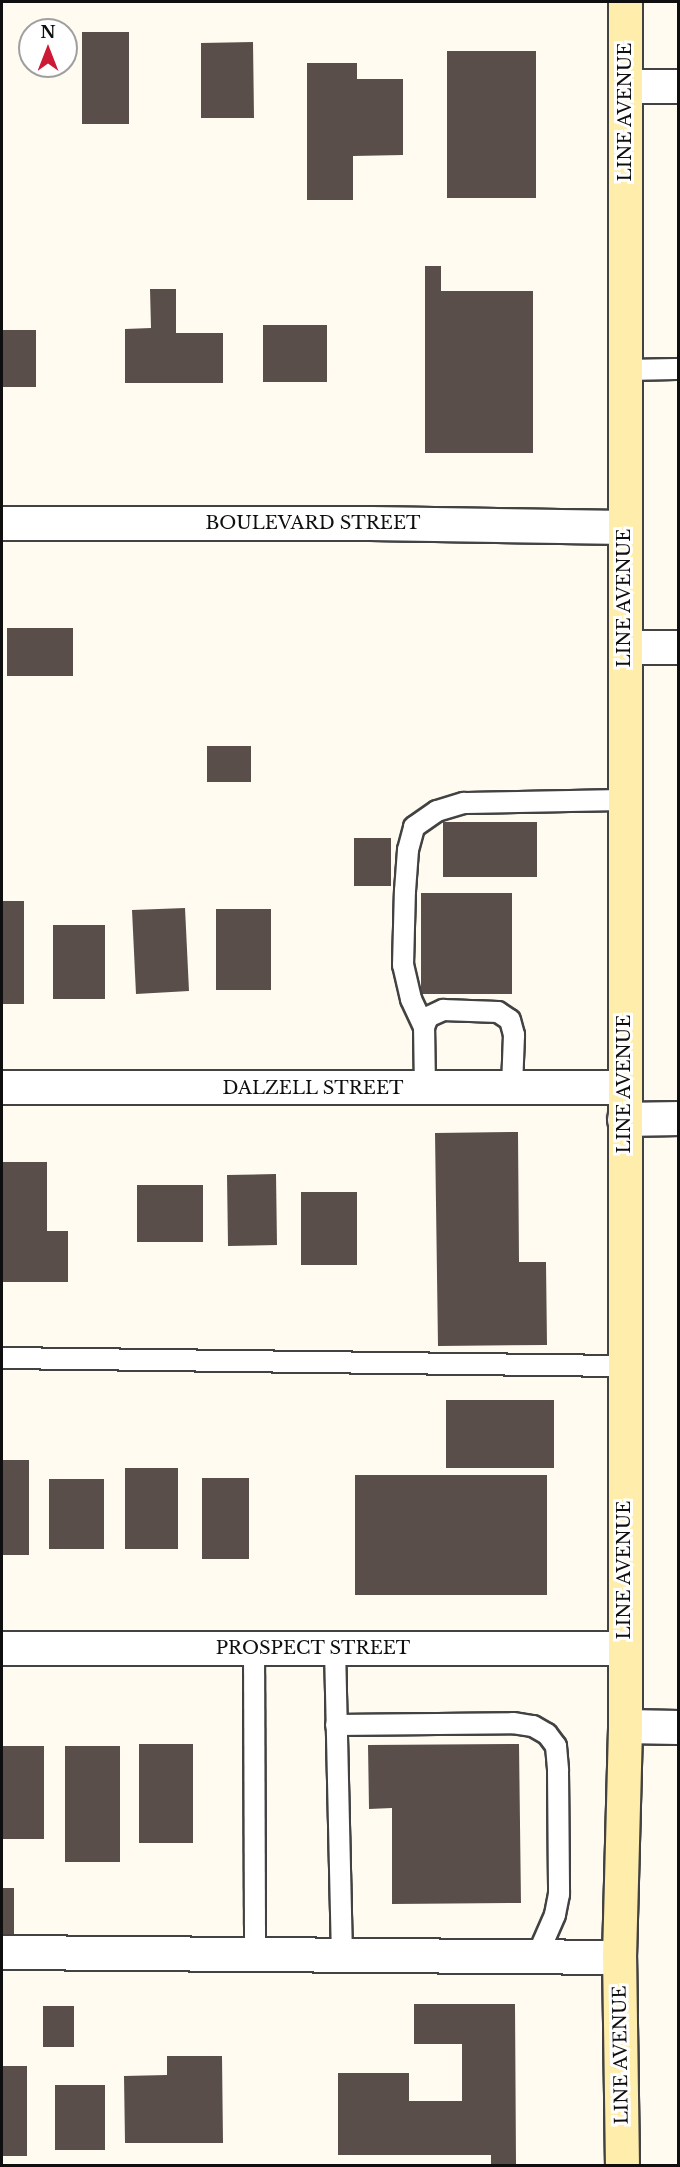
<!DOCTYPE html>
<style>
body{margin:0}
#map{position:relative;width:680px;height:2167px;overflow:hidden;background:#fffbf1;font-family:"Libre Baskerville",serif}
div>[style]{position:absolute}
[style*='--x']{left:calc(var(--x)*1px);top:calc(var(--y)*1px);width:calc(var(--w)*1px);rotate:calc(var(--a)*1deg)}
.building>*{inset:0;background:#594e4a}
.roads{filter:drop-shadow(2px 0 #424242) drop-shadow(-2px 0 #424242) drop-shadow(0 2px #424242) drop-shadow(0 -2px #424242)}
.lane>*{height:20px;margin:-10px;padding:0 10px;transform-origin:10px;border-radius:10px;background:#fff}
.street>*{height:33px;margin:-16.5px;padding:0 16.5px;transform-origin:16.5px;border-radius:16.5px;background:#fff}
.secondary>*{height:33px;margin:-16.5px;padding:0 16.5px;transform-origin:16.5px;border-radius:16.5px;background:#ffedac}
span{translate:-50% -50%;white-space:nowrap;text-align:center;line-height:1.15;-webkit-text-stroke:6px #fff;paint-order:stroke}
.street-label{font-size:18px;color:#0f0f0f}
.frame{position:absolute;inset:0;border:3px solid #0f0f0f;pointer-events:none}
.north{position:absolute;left:18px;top:18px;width:60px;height:60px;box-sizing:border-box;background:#fff;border:2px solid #9f9f9f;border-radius:50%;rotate:0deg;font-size:16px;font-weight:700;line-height:24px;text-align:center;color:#0f0f0f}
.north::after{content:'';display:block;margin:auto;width:21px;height:27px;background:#cc1a36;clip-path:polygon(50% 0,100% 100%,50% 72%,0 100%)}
</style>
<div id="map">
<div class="building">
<i style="clip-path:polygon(82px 32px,129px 32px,129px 124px,82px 124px)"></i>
<i style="clip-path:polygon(253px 42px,254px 118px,201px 118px,201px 43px)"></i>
<i style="clip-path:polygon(447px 51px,536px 51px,536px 198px,447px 198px)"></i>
<i style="clip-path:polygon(307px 63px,357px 63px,357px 79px,403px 79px,403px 155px,353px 156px,353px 200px,307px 200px)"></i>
<i style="clip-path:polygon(425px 266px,441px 266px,441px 291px,533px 291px,533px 453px,425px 453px)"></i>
<i style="clip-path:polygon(150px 289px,176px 289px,176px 333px,223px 333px,223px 383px,125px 383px,125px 329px,151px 328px)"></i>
<i style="clip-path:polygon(263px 325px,327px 325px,327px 382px,263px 382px)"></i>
<i style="clip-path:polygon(2px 330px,36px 330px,36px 387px,2px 387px)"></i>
<i style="clip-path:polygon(7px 628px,73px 628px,73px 676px,7px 676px)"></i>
<i style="clip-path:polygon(207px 746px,251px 746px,251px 782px,207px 782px)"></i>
<i style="clip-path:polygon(443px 822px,537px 822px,537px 877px,443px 877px)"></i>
<i style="clip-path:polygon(354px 838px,391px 838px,391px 886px,354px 886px)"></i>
<i style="clip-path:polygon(421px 893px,512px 893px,512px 994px,421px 994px)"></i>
<i style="clip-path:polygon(2px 901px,24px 901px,24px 1004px,2px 1004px)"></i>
<i style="clip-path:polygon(185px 908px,189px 991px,136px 994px,132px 910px)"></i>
<i style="clip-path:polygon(216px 909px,271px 909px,271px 990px,216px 990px)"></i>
<i style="clip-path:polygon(53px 925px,105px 925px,105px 999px,53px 999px)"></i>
<i style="clip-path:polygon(518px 1132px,519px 1262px,546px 1262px,547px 1345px,438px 1346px,435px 1133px)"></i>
<i style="clip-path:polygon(2px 1162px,47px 1162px,47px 1231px,68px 1231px,68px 1282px,2px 1282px)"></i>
<i style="clip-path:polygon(276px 1174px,277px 1245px,228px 1246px,227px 1175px)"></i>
<i style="clip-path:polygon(137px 1185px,203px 1185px,203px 1242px,137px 1242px)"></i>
<i style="clip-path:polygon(301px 1192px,357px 1192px,357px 1265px,301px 1265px)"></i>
<i style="clip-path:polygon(446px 1400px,554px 1400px,554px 1468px,446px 1468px)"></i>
<i style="clip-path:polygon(2px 1460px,29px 1460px,29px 1555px,2px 1555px)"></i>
<i style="clip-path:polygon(125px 1468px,178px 1468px,178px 1549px,125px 1549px)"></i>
<i style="clip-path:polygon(355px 1475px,547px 1475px,547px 1595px,355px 1595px)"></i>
<i style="clip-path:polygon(202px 1478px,249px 1478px,249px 1559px,202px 1559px)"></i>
<i style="clip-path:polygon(49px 1479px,104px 1479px,104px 1549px,49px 1549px)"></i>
<i style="clip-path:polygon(139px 1744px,193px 1744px,193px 1843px,139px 1843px)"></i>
<i style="clip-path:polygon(519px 1744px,521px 1903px,392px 1904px,392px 1808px,369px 1809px,368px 1745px)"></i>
<i style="clip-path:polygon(2px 1746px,44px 1746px,44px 1839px,2px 1839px)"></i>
<i style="clip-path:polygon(65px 1746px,120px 1746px,120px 1862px,65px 1862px)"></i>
<i style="clip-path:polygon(2px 1888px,14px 1888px,14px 1935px,2px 1935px)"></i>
<i style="clip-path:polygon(414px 2004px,515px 2004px,516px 2165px,491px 2165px,491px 2155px,338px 2155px,338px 2073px,409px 2073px,409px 2101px,462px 2101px,462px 2044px,414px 2044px)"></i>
<i style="clip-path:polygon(43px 2006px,74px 2006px,74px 2047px,43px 2047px)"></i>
<i style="clip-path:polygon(167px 2056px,222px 2056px,223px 2143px,125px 2143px,124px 2076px,167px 2075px)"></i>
<i style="clip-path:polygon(2px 2066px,27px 2066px,27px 2156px,2px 2156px)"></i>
<i style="clip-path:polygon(55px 2085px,105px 2085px,105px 2150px,55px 2150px)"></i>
</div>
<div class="roads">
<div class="lane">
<i style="--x:625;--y:370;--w:53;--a:-1.1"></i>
<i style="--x:424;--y:1027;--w:31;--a:-115"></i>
<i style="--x:411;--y:999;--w:35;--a:-103"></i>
<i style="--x:403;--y:965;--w:74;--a:-88.5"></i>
<i style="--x:405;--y:891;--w:41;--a:-85.8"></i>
<i style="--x:408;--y:850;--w:24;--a:-75"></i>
<i style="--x:414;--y:827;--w:28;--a:-35"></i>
<i style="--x:437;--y:811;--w:28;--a:-17"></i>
<i style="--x:464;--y:803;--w:160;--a:-1.1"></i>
<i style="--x:425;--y:1088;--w:61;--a:-90.9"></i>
<i style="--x:424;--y:1027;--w:11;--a:-68"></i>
<i style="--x:428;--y:1017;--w:17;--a:-25"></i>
<i style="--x:443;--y:1010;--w:55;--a:2.1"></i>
<i style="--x:498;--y:1012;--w:14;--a:34"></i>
<i style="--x:510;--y:1020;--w:16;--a:75"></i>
<i style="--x:514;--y:1035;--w:52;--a:92.2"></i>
<i style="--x:2;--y:1358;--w:622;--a:0.74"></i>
<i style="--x:254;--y:1647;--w:307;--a:89.8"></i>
<i style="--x:335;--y:1648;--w:307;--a:88.7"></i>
<i style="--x:336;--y:1725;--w:177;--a:-0.6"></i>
<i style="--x:513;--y:1723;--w:20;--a:9"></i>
<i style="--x:533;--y:1726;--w:16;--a:30"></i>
<i style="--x:547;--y:1734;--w:15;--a:53"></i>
<i style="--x:556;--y:1746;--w:25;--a:85"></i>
<i style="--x:558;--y:1771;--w:123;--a:89.5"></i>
<i style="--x:559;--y:1894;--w:21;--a:101"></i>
<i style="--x:555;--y:1915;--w:45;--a:113.7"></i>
</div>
<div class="street">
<i style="--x:625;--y:86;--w:53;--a:0"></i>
<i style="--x:2;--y:523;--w:368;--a:0"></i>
<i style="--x:370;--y:523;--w:255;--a:0.9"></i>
<i style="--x:625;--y:647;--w:53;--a:0"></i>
<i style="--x:2;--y:1087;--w:622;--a:0"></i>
<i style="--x:624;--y:1119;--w:54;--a:-1.1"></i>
<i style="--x:2;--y:1648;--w:622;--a:0"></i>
<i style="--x:625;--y:1726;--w:53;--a:1.1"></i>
<i style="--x:2;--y:1952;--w:617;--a:0.46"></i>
</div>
<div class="secondary">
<i style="--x:622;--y:2166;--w:209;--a:-90.8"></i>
<i style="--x:619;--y:1957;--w:231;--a:-88.5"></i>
<i style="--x:625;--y:1726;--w:1724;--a:-90"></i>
</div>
</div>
<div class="street-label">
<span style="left:625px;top:112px;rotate:-90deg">LINE AVENUE</span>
<span style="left:313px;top:523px">BOULEVARD STREET</span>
<span style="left:624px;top:598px;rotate:-90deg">LINE AVENUE</span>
<span style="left:624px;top:1084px;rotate:-90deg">LINE AVENUE</span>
<span style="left:313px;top:1088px">DALZELL STREET</span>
<span style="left:624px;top:1570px;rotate:-90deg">LINE AVENUE</span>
<span style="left:313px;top:1648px">PROSPECT STREET</span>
<span style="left:621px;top:2055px;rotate:-91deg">LINE AVENUE</span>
</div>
<div class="frame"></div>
<div class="north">N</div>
</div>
